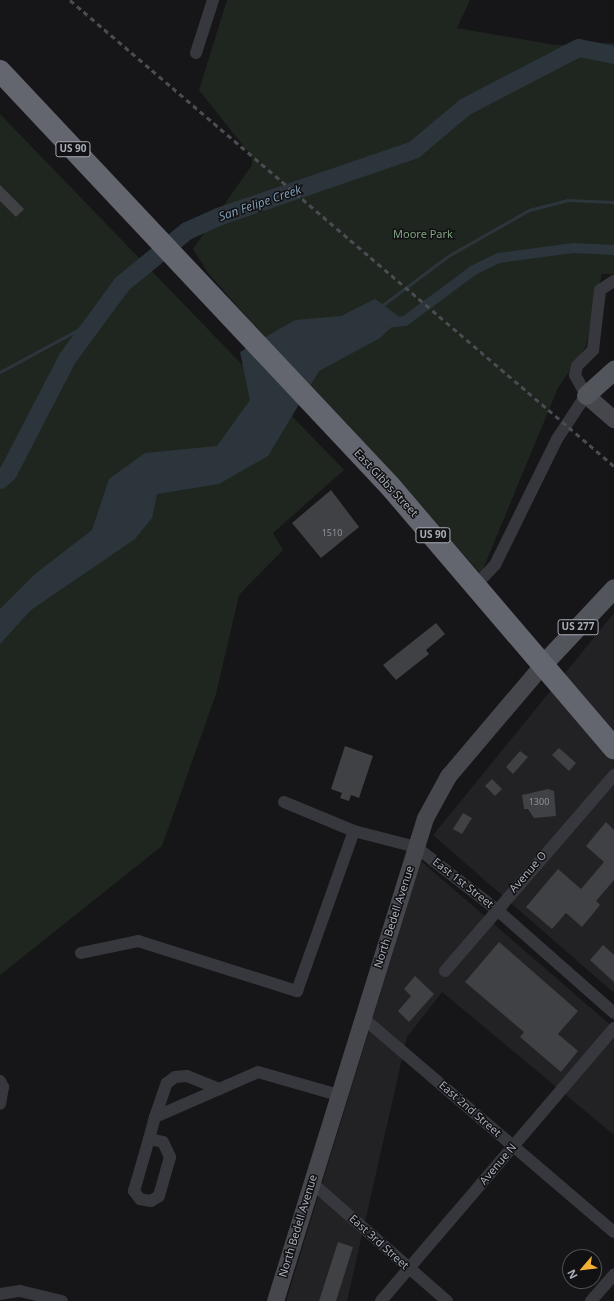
<!DOCTYPE html>
<style>
body{margin:0}
#map{position:relative;width:614px;height:1301px;overflow:hidden;background:#161618;font-family:"Noto Sans",sans-serif}
div>[style]{position:absolute}
[style*='--x']{left:calc(var(--x)*1px);top:calc(var(--y)*1px);width:calc(var(--w)*1px);rotate:calc(var(--a)*1deg)}
.built>*{inset:0;background:#222225}
.green>*{inset:0;background:#1e261f}
.water>*{inset:0;background:#2c353c}
.stream>*{height:3px;margin:-1.5px;padding:0 1.5px;transform-origin:1.5px;border-radius:1.5px;background:#2c353c}
.canal>*{height:10px;margin:-5px;padding:0 5px;transform-origin:5px;border-radius:5px;background:#2c353c}
.river>*{height:18px;margin:-9px;padding:0 9px;transform-origin:9px;border-radius:9px;background:#2c353c}
.building>*{inset:0;background:#404145}
.street>*{height:12px;margin:-6px;padding:0 6px;transform-origin:6px;border-radius:6px;background:#37383d}
.secondary>*{height:17px;margin:-8.5px;padding:0 8.5px;transform-origin:8.5px;border-radius:8.5px;background:#45474d}
.primary>*{height:19px;margin:-9.5px;padding:0 9.5px;transform-origin:9.5px;border-radius:9.5px;background:#53555c}
.highway>*{height:22px;margin:-11px;padding:0 11px;transform-origin:11px;border-radius:11px;background:#63666e}
.rail>*{height:3px;margin-top:-1.5px;transform-origin:0;background:repeating-linear-gradient(90deg,#4a4c52 0 5px,transparent 0 9px)}
span{translate:-50% -50%;white-space:nowrap;text-align:center;line-height:1.15;-webkit-text-stroke:3px #111113;paint-order:stroke}
.number-label{font-size:9px;color:#8e929b}
.number-label span{-webkit-text-stroke-width:0}
.shield-label span{padding:1px 3px;background:#111113;border:1px solid;border-radius:3px;-webkit-text-stroke-width:0}
.shield-label{font-size:10px;color:#a8adb8;font-weight:700}
.park-label{font-size:11px;color:#7fa381}
.street-label{font-size:11px;color:#a8adb8}
.water-label{font-size:12px;color:#7f9bb3;font-style:italic}
.north{position:absolute;left:562px;top:1249px;width:40px;height:40px;box-sizing:border-box;background:#111113;border:1px solid #4d4f55;border-radius:50%;rotate:242deg;font-size:11px;font-weight:700;line-height:16px;text-align:center;color:#a8adb8}
.north::after{content:'';display:block;margin:auto;width:14px;height:18px;background:#f2b134;clip-path:polygon(50% 0,100% 100%,50% 72%,0 100%)}
</style>
<div id="map">
<div class="built">
<i style="clip-path:polygon(614px 613px,614px 993px,433px 835px)"></i>
<i style="clip-path:polygon(421px 861px,614px 1028px,614px 1135px,442px 992px,407px 1037px,347px 1301px,286px 1301px)"></i>
</div>
<div class="green">
<i style="clip-path:polygon(227px 0,470px 0,457px 28px,555px 45px,614px 43px,614px 274px,602px 274px,586px 346px,558px 388px,481px 574px,254px 325px,208px 273px,193px 249px,252px 165px,252px 157px,199px 90px)"></i>
<i style="clip-path:polygon(0 114px,344px 470px,273px 533px,283px 550px,239px 595px,216px 694px,162px 846px,0 975px)"></i>
</div>
<div class="water">
<i style="clip-path:polygon(375px 299px,401px 318px,380px 338px,319px 371px,268px 456px,219px 484px,157px 494px,152px 518px,135px 539px,31px 610px,0 644px,0 609px,35px 574px,92px 530px,109px 479px,145px 453px,217px 446px,250px 400px,240px 352px,295px 320px,341px 316px)"></i>
</div>
<div class="stream">
<i style="--x:380;--y:307;--w:85;--a:-36.9"></i>
<i style="--x:448;--y:256;--w:93;--a:-29.6"></i>
<i style="--x:529;--y:210;--w:40;--a:-14.4"></i>
<i style="--x:568;--y:200;--w:46;--a:2.5"></i>
<i style="--x:0;--y:372;--w:109;--a:-28.4"></i>
</div>
<div class="canal">
<i style="--x:383;--y:323;--w:22;--a:-5"></i>
<i style="--x:405;--y:321;--w:86;--a:-36.5"></i>
<i style="--x:474;--y:270;--w:28;--a:-26"></i>
<i style="--x:499;--y:258;--w:75;--a:-7.7"></i>
<i style="--x:573;--y:248;--w:41;--a:2.8"></i>
</div>
<div class="river">
<i style="--x:0;--y:480;--w:11;--a:-41"></i>
<i style="--x:8;--y:473;--w:128;--a:-62.6"></i>
<i style="--x:67;--y:359;--w:93;--a:-53.7"></i>
<i style="--x:122;--y:284;--w:84;--a:-39.2"></i>
<i style="--x:187;--y:231;--w:34;--a:-24"></i>
<i style="--x:218;--y:217;--w:207;--a:-18.9"></i>
<i style="--x:414;--y:150;--w:67;--a:-40.1"></i>
<i style="--x:465;--y:107;--w:128;--a:-27.4"></i>
<i style="--x:579;--y:48;--w:36;--a:11"></i>
</div>
<div class="building">
<i style="clip-path:polygon(0 185px,24px 209px,16px 217px,0 201px)"></i>
<i style="clip-path:polygon(331px 490px,359px 527px,321px 558px,292px 523px)"></i>
<i style="clip-path:polygon(436px 623px,445px 634px,426px 650px,429px 654px,396px 680px,383px 665px)"></i>
<i style="clip-path:polygon(345px 746px,373px 756px,359px 798px,351px 795px,349px 801px,340px 798px,342px 793px,331px 789px)"></i>
<i style="clip-path:polygon(559px 748px,576px 763px,569px 771px,552px 755px)"></i>
<i style="clip-path:polygon(520px 751px,528px 757px,513px 774px,506px 767px)"></i>
<i style="clip-path:polygon(492px 779px,502px 789px,495px 796px,485px 786px)"></i>
<i style="clip-path:polygon(548px 789px,554px 791px,556px 816px,534px 818px,528px 809px,524px 809px,522px 795px)"></i>
<i style="clip-path:polygon(463px 813px,472px 818px,462px 834px,453px 829px)"></i>
<i style="clip-path:polygon(606px 822px,614px 830px,614px 880px,596px 901px,600px 905px,582px 927px,566px 913px,552px 929px,526px 907px,558px 869px,581px 889px,604px 862px,586px 846px)"></i>
<i style="clip-path:polygon(499px 942px,578px 1011px,558px 1034px,578px 1051px,561px 1072px,520px 1037px,524px 1032px,465px 982px)"></i>
<i style="clip-path:polygon(603px 945px,614px 955px,614px 982px,590px 960px)"></i>
<i style="clip-path:polygon(415px 976px,434px 994px,409px 1022px,398px 1011px,411px 996px,404px 989px)"></i>
<i style="clip-path:polygon(338px 1242px,353px 1247px,336px 1301px,319px 1301px)"></i>
</div>
<div class="street">
<i style="--x:196;--y:53;--w:56;--a:-72.2"></i>
<i style="--x:477;--y:584;--w:26;--a:-47"></i>
<i style="--x:495;--y:565;--w:140;--a:-63.8"></i>
<i style="--x:557;--y:439;--w:53;--a:-56.6"></i>
<i style="--x:586;--y:395;--w:23;--a:-119"></i>
<i style="--x:575;--y:375;--w:9;--a:-77"></i>
<i style="--x:577;--y:366;--w:23;--a:-45"></i>
<i style="--x:593;--y:350;--w:60;--a:-83.3"></i>
<i style="--x:600;--y:290;--w:17;--a:-33"></i>
<i style="--x:284;--y:802;--w:76;--a:22.5"></i>
<i style="--x:354;--y:831;--w:64;--a:14.5"></i>
<i style="--x:416;--y:847;--w:101;--a:37.8"></i>
<i style="--x:496;--y:909;--w:157;--a:41.4"></i>
<i style="--x:81;--y:953;--w:58;--a:-11.9"></i>
<i style="--x:138;--y:941;--w:167;--a:17.5"></i>
<i style="--x:297;--y:991;--w:170;--a:-70.4"></i>
<i style="--x:445;--y:971;--w:259;--a:-49.2"></i>
<i style="--x:362;--y:1017;--w:331;--a:40.5"></i>
<i style="--x:0;--y:1081;--w:7;--a:63"></i>
<i style="--x:3;--y:1087;--w:17;--a:100"></i>
<i style="--x:155;--y:1117;--w:36;--a:-71"></i>
<i style="--x:167;--y:1083;--w:10;--a:-37"></i>
<i style="--x:175;--y:1077;--w:12;--a:-5"></i>
<i style="--x:187;--y:1076;--w:35;--a:22"></i>
<i style="--x:149;--y:1139;--w:14;--a:12"></i>
<i style="--x:163;--y:1142;--w:17;--a:65"></i>
<i style="--x:170;--y:1157;--w:41;--a:105.8"></i>
<i style="--x:159;--y:1196;--w:9;--a:148"></i>
<i style="--x:151;--y:1201;--w:11;--a:-170"></i>
<i style="--x:140;--y:1199;--w:10;--a:-127"></i>
<i style="--x:134;--y:1191;--w:54;--a:-73.9"></i>
<i style="--x:149;--y:1139;--w:23;--a:-75"></i>
<i style="--x:155;--y:1117;--w:112;--a:-23.6"></i>
<i style="--x:258;--y:1072;--w:83;--a:16"></i>
<i style="--x:311;--y:1182;--w:181;--a:41.2"></i>
<i style="--x:0;--y:1294;--w:20;--a:-9"></i>
<i style="--x:20;--y:1291;--w:43;--a:13.4"></i>
<i style="--x:381;--y:1301;--w:359;--a:-49.5"></i>
<i style="--x:591;--y:1301;--w:35;--a:-49"></i>
</div>
<div class="secondary">
<i style="--x:586;--y:395;--w:37;--a:41"></i>
<i style="--x:275;--y:1301;--w:506;--a:-72.75"></i>
<i style="--x:425;--y:818;--w:48;--a:-61.3"></i>
<i style="--x:448;--y:776;--w:145;--a:-49.7"></i>
</div>
<div class="primary">
<i style="--x:586;--y:395;--w:38;--a:-42"></i>
<i style="--x:542;--y:665;--w:105;--a:-46.9"></i>
</div>
<div class="highway">
<i style="--x:0;--y:71;--w:569;--a:46.78"></i>
<i style="--x:390;--y:486;--w:345;--a:49.5"></i>
</div>
<div class="rail">
<i style="--x:70;--y:0;--w:716;--a:40.58"></i>
</div>
<div class="number-label">
<span style="left:332px;top:533px">1510</span>
<span style="left:539px;top:802px">1300</span>
</div>
<div class="shield-label">
<span style="left:73px;top:149px">US 90</span>
<span style="left:433px;top:535px">US 90</span>
<span style="left:578px;top:627px">US 277</span>
</div>
<div class="park-label">
<span style="left:423px;top:234px">Moore Park</span>
</div>
<div class="street-label">
<span style="left:386px;top:483px;rotate:47deg">East Gibbs Street</span>
<span style="left:528px;top:872px;rotate:-49deg">Avenue O</span>
<span style="left:463px;top:883px;rotate:38deg">East 1st Street</span>
<span style="left:394px;top:917px;rotate:-72deg">North Bedell Avenue</span>
<span style="left:470px;top:1109px;rotate:41deg">East 2nd Street</span>
<span style="left:498px;top:1164px;rotate:-50deg">Avenue N</span>
<span style="left:298px;top:1226px;rotate:-73deg">North Bedell Avenue</span>
<span style="left:379px;top:1242px;rotate:42deg">East 3rd Street</span>
</div>
<div class="water-label">
<span style="left:260px;top:203px;rotate:-19deg">San Felipe Creek</span>
</div>
<div class="north">N</div>
</div>
